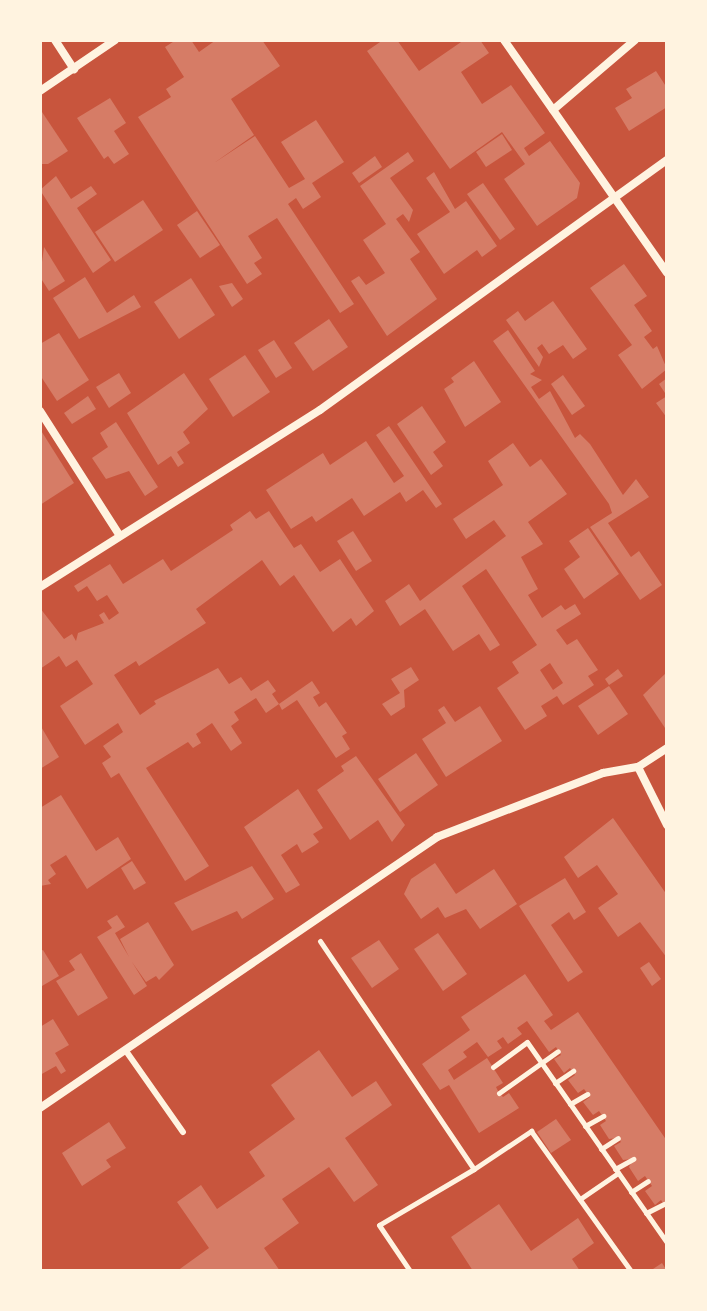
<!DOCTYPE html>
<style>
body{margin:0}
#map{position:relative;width:707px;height:1311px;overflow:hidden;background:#c8553d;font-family:Overpass,sans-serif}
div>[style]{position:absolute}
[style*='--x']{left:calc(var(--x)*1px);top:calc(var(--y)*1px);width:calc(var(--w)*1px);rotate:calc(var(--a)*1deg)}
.building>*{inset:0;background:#d67c66}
.path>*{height:5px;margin:-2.5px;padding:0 2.5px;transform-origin:2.5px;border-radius:2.5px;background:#fff3e0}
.service>*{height:6px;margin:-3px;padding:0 3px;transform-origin:3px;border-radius:3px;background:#fff3e0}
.minor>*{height:8px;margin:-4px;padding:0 4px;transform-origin:4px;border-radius:4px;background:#fff3e0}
span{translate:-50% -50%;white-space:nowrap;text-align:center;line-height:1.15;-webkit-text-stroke:6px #fff3e0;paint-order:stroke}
.frame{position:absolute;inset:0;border:42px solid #fff3e0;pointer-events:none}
</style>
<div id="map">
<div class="building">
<i style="clip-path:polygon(176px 40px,191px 40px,199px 52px,216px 40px,262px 40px,280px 66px,231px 99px,254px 135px,214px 163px,255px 136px,289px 188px,305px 179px,281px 142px,316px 120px,344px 162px,312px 183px,321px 197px,303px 209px,296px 198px,288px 204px,354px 304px,340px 313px,277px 218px,248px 236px,262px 258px,254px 263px,262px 274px,247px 284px,138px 117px,171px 97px,166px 89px,184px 77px,165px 47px)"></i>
<i style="clip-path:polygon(383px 40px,397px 40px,419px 71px,464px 40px,480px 40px,489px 53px,461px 72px,482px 104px,511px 85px,545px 133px,524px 148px,529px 156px,550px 141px,580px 183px,577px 198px,537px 226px,504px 179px,525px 164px,502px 132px,450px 169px,367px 51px)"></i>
<i style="clip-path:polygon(656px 71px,667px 88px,667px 107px,629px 131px,615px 108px,632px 98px,626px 89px)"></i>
<i style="clip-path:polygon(110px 98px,126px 123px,114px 131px,129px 154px,114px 164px,108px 156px,104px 159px,77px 118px)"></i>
<i style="clip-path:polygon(40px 109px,68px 151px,48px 164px,40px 164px)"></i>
<i style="clip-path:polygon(502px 134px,512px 150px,486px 167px,476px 152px)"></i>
<i style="clip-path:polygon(408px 152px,414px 161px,390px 178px,413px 210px,409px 222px,403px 214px,396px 219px,420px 252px,410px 259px,437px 299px,387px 336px,351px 281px,359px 276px,366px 285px,385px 273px,363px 240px,386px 224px,360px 186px)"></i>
<i style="clip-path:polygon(375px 156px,382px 167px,359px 183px,352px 173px)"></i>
<i style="clip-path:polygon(434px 172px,455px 209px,466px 201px,497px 246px,482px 257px,477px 250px,444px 274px,417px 234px,450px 212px,426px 178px)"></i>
<i style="clip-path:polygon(56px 176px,71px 199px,91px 186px,97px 194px,77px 208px,111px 260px,93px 273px,40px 190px)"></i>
<i style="clip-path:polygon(483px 183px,515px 229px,500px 240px,467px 194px)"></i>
<i style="clip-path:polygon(143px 200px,163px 230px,115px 262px,95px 232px)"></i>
<i style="clip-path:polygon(197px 211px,220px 245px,200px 258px,177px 225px)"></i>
<i style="clip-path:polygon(44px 247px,65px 281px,49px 291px,40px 277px)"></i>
<i style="clip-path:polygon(624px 264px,647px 296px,634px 305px,652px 331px,644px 337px,653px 349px,657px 346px,667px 369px,642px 389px,618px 355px,632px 345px,590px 288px)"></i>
<i style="clip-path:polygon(85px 277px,107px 313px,134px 295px,141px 307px,79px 339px,53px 298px)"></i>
<i style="clip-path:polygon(191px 278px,215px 315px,179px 339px,154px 302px)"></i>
<i style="clip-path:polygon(232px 283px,243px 299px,232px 307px,219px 286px)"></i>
<i style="clip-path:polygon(553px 301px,587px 349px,573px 359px,563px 345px,549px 354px,542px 344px,537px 348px,543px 357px,539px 367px,506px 320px,518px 311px,525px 321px)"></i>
<i style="clip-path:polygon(329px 319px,348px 347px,313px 371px,294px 343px)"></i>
<i style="clip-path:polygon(508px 330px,535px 371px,530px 374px,542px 380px,531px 387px,539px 399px,550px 391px,575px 438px,580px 434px,590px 444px,623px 495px,636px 479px,649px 497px,608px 523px,631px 557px,639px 551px,662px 585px,640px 600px,590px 527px,612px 513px,609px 504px,493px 341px)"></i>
<i style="clip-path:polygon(59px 333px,89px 380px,57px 401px,40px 375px,40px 344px)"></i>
<i style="clip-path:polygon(274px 340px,292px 368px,276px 378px,258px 350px)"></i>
<i style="clip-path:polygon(245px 355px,270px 392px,233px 417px,209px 379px)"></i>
<i style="clip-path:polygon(474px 361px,501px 402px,465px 427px,444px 389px,454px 382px,451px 378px)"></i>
<i style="clip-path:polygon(119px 373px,131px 393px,109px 408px,96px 387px)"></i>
<i style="clip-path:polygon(184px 373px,208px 409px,183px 432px,190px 443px,177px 452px,184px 463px,178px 467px,171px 456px,158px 465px,127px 413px)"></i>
<i style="clip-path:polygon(563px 375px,585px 406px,572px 415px,551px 384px)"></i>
<i style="clip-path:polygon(667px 378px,667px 418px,656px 403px,667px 396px,659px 384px)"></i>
<i style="clip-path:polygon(88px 396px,96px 409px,72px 424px,64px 413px)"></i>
<i style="clip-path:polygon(422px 406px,446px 442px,433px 452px,443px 466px,431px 475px,397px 424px)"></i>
<i style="clip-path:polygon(116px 422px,158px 487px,145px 496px,129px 471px,106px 479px,92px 458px,108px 447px,100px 433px)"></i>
<i style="clip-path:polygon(389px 426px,442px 504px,436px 508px,423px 490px,406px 502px,400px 492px,364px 516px,352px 498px,316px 522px,312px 516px,291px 529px,266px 490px,323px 453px,330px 465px,366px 441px,394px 483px,404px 476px,376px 435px)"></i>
<i style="clip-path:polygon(40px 429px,74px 483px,40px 505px)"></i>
<i style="clip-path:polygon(evenodd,513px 443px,530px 467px,541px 459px,567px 494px,528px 522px,543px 544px,521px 557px,538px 589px,528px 595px,542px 618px,561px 605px,565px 610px,575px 604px,581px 614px,556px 630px,567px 645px,577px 639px,598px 670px,588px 676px,594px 685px,563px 705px,557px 696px,541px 706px,547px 716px,525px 730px,497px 688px,519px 673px,512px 662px,537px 645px,486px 569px,462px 586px,500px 645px,490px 651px,479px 634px,453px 651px,425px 609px,400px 626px,385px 601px,409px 584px,420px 601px,506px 536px,494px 520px,466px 539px,453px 519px,503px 485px,488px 461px,513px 443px,550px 663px,563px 683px,553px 690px,540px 670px,550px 663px)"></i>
<i style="clip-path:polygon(250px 511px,256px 519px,269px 511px,294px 548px,301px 544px,320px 572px,340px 559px,374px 611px,356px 626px,351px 618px,333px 632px,294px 575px,280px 586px,262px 560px,196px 609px,206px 623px,139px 666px,136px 661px,114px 675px,140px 715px,156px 704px,154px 701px,218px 668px,229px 684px,241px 677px,251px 691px,268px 680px,276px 691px,272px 694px,279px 704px,266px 713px,256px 698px,234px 712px,239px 720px,231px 726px,242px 743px,231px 751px,212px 723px,196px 734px,201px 743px,193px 748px,188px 742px,146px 768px,209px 866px,185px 881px,119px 773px,111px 778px,102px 763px,111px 757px,103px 746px,123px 732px,118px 723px,85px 745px,60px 706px,93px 684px,77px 660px,66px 667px,59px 656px,40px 669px,40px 608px,64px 639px,72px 634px,76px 641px,78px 633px,104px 623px,99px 615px,104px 612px,109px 620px,119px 613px,107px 595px,97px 601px,87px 586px,78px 592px,74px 586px,110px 564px,123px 584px,163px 559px,171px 571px,233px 530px,230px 525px)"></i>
<i style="clip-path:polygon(588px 528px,619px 574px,584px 599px,564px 569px,580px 557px,569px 541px)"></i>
<i style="clip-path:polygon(353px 531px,372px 561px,356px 571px,337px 541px)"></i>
<i style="clip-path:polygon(411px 667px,419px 680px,404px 690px,405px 707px,391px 716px,382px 704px,400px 693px,391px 679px)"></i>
<i style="clip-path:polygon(618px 669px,623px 676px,609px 685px,605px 679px)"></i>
<i style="clip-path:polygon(667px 672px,667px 727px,665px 728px,643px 695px)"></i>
<i style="clip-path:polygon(312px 681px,320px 693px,313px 697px,319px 707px,326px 702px,347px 733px,342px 736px,350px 749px,336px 758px,297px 700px,282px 710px,279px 704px)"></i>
<i style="clip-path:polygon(609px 686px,628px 714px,598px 735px,578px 706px)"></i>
<i style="clip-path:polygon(444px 706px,455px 722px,480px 706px,502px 741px,446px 777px,422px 739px,446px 723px,438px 710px)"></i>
<i style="clip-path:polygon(40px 725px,59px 757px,40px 769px)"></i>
<i style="clip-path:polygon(416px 753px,438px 785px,400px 812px,378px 779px)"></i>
<i style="clip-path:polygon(356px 756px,405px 825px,392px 842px,378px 820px,350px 840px,317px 790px,344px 771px,341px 766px)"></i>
<i style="clip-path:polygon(298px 789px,323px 828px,313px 834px,319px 842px,315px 845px,302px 853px,297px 844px,281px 855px,300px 885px,286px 893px,244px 827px)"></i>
<i style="clip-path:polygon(61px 795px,96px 851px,118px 837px,131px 859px,87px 889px,66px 855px,50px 865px,56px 874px,48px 880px,51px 884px,40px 886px,40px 808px)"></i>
<i style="clip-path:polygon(613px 818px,667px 895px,667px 958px,640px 922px,618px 937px,598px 908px,618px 894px,597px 865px,578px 878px,564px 857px)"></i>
<i style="clip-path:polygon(132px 861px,146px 883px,134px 890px,121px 868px)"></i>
<i style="clip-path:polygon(435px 863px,456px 894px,494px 869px,517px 904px,480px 929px,466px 909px,445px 918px,438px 907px,421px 919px,404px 894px,411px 879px)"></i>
<i style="clip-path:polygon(252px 866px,274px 899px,242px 919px,237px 911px,192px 931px,174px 903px)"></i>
<i style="clip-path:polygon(565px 878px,586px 912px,574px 920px,569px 912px,551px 925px,583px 972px,568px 982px,519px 906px)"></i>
<i style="clip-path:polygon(117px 915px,125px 927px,115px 933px,129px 957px,120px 939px,148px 922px,174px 965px,159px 980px,156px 976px,146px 982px,132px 962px,147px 986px,134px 995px,97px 937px,112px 928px,107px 921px)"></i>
<i style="clip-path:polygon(438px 933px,467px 974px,443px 991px,414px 949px)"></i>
<i style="clip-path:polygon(379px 940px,399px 969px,372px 988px,351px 958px)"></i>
<i style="clip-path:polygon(43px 950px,59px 976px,42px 986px,40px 951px)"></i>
<i style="clip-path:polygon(81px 953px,108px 998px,78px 1016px,56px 981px,75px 970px,69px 961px)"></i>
<i style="clip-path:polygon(649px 962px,661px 979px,652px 986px,640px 968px)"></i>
<i style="clip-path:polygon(525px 974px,553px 1015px,544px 1021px,551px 1030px,578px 1012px,667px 1141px,667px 1209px,661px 1200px,655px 1205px,645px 1191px,652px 1186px,645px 1176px,638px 1181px,629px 1167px,633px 1159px,623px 1160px,614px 1146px,621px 1142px,618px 1138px,609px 1139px,600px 1125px,606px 1121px,599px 1111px,593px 1115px,583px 1102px,590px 1097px,584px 1089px,578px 1093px,568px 1080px,575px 1075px,570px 1068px,564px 1073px,554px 1059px,561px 1055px,556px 1047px,549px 1052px,527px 1021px,517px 1028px,522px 1034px,508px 1044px,503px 1037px,497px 1041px,502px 1048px,488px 1057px,477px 1042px,463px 1052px,467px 1057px,448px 1070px,454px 1080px,487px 1058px,503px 1083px,496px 1087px,499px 1093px,503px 1097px,509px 1093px,519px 1108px,479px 1133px,449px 1085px,440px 1090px,422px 1064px,470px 1030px,461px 1017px)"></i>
<i style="clip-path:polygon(53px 1019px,69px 1045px,55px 1053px,66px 1071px,61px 1074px,56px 1066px,40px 1075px,40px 1027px)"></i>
<i style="clip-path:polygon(319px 1050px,352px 1097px,376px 1081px,392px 1105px,345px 1138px,378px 1185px,354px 1202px,329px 1167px,282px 1199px,299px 1223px,264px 1248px,280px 1271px,177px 1271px,209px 1248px,177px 1202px,201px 1185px,217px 1209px,265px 1176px,249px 1152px,295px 1119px,271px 1085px)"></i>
<i style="clip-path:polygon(556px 1119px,571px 1140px,551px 1153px,537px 1132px)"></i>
<i style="clip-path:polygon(109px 1122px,126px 1148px,106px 1160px,111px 1167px,82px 1186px,62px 1153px)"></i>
<i style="clip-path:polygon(499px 1204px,531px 1251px,578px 1218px,594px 1243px,572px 1259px,580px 1271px,473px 1271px,451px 1237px)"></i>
<i style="clip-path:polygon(662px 1263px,667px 1271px,650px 1271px)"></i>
</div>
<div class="path">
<i style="--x:320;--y:941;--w:275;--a:56"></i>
<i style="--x:474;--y:1169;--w:110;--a:149.5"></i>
<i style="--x:379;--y:1225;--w:55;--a:56"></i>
<i style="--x:493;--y:1067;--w:42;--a:-36.3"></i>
<i style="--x:527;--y:1042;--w:245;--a:55.1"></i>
<i style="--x:555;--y:1083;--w:22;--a:-34"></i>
<i style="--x:499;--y:1093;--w:72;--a:-35.4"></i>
<i style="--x:570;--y:1104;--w:20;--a:-30"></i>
<i style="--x:585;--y:1126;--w:21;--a:-29"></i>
<i style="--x:601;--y:1149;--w:20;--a:-33"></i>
<i style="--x:474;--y:1169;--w:69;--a:-33.7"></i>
<i style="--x:531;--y:1131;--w:172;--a:54.5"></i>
<i style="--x:615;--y:1169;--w:21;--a:-29"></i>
<i style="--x:631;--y:1192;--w:20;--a:-33"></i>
<i style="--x:580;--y:1199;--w:46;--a:-34.4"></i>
<i style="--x:646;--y:1213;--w:20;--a:-27"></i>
</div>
<div class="service">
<i style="--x:126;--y:1051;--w:99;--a:54.9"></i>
</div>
<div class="minor">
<i style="--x:55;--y:40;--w:35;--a:57"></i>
<i style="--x:504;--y:40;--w:284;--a:55"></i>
<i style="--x:40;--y:91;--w:91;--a:-34.2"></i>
<i style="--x:553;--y:110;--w:108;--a:-40.5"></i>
<i style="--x:40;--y:411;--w:148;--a:57.4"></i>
<i style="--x:40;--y:587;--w:331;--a:-32.3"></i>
<i style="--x:320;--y:410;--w:428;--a:-35.8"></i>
<i style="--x:638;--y:767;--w:65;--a:63.4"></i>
<i style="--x:40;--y:1108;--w:481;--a:-34.3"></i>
<i style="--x:437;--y:837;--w:178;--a:-21.1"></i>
<i style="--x:603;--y:773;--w:36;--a:-10"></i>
<i style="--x:638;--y:767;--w:35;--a:-33"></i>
</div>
<div class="frame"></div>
</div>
